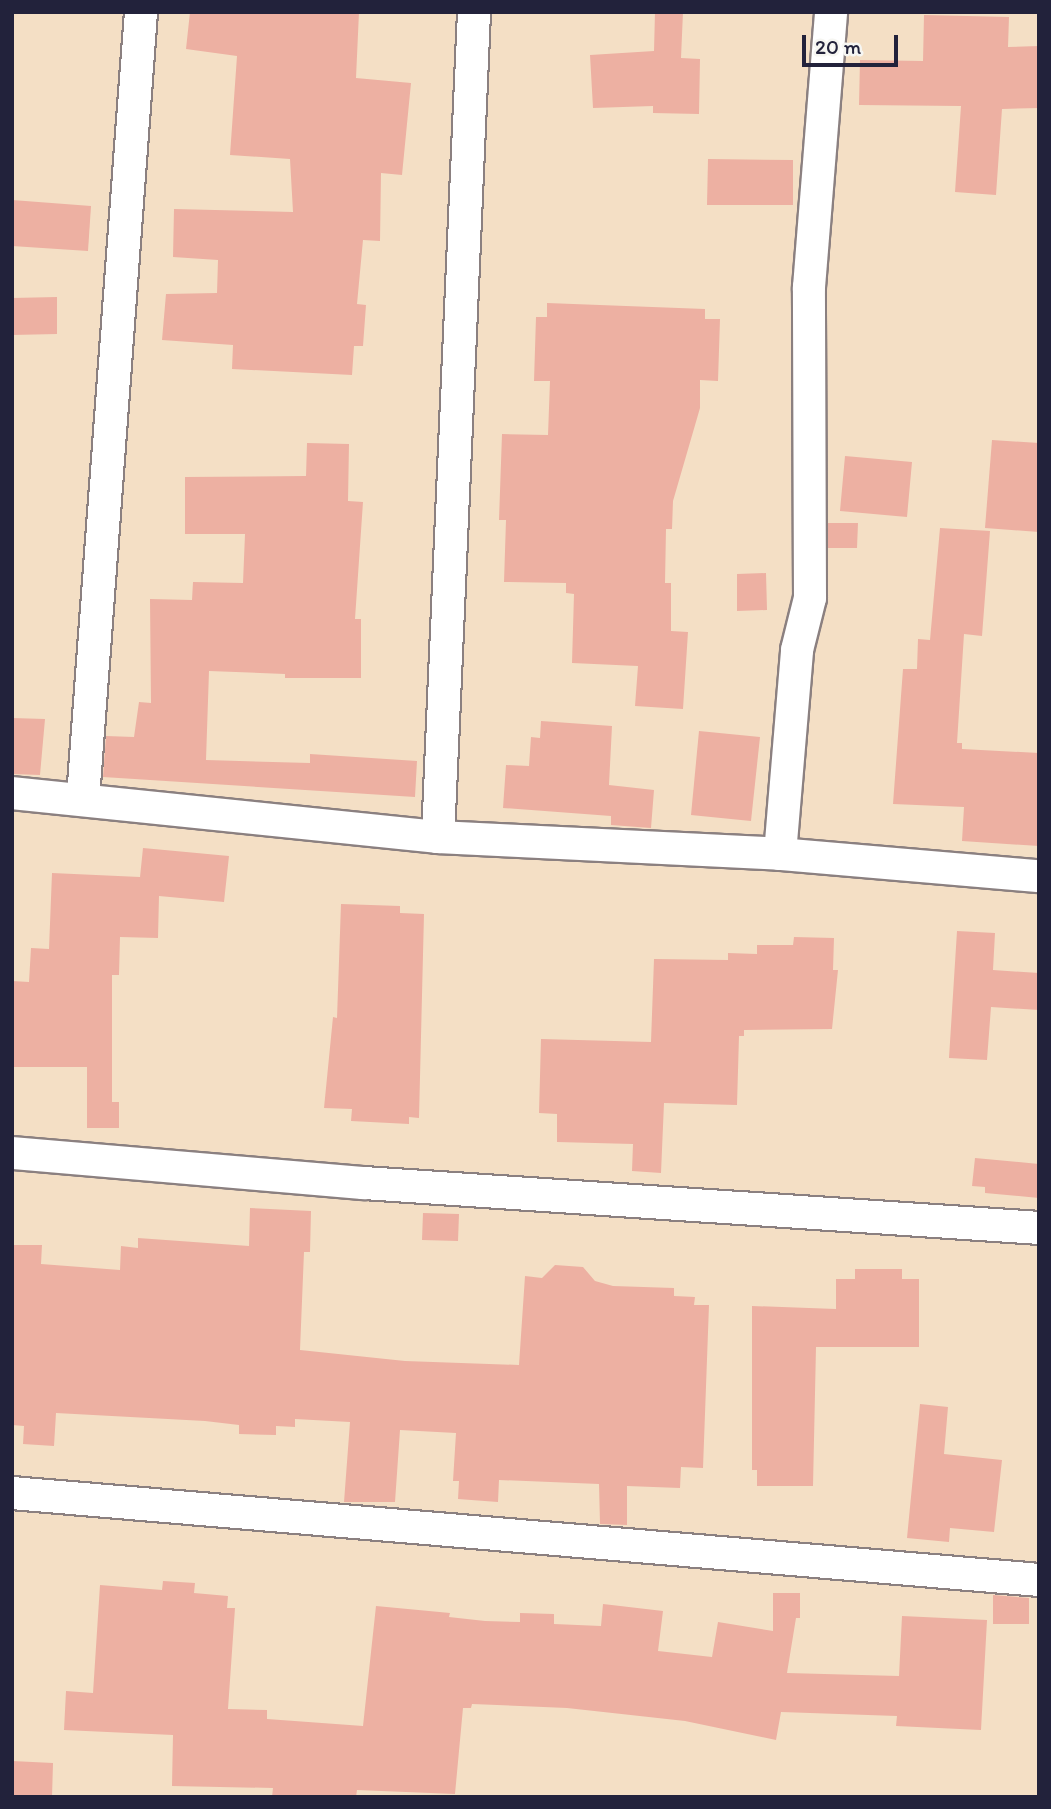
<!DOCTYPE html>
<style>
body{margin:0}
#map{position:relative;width:1051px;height:1809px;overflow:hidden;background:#f4dfc5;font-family:Itim,sans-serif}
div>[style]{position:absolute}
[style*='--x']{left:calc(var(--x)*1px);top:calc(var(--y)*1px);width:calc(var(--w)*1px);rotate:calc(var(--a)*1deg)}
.building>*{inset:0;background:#edb0a2}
.roads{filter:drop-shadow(2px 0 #8b8080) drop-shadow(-2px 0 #8b8080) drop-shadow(0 2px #8b8080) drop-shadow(0 -2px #8b8080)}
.minor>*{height:32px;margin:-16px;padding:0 16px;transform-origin:16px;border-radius:16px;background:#fff}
span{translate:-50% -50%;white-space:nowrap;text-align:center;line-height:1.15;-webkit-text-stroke:5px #f6f6f2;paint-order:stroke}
.frame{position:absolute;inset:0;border:14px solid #22223b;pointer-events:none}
.scale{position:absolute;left:802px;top:35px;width:96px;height:32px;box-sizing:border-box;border:4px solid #22223b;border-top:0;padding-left:9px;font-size:21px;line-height:24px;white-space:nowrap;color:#22223b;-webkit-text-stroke:5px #f6f6f2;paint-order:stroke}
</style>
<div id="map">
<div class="building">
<i style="clip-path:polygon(190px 12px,359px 12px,356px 78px,411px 83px,402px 175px,381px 173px,380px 241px,363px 240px,357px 304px,366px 305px,363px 346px,354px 346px,352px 375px,232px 369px,233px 345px,162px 340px,166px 294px,217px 293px,218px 260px,173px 257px,174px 209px,293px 212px,290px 159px,230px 155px,237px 56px,186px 49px)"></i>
<i style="clip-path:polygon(655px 12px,683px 12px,681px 58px,700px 59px,699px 114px,653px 113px,653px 106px,593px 108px,590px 55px,654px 51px)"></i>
<i style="clip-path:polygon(924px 15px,1009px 17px,1008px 47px,1039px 46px,1039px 108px,1002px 109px,996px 195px,955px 192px,961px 106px,859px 105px,860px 60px,923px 61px)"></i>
<i style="clip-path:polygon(708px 159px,793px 160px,793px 205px,707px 205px)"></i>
<i style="clip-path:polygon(12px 200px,91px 206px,88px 251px,12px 246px)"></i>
<i style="clip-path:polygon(57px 297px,57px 334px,12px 335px,12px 298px)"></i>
<i style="clip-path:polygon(547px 303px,705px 309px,705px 319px,720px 319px,718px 381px,700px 380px,700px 408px,673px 501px,672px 529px,666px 529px,665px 583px,671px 583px,671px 631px,688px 632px,683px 709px,635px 706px,638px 666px,572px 663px,574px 594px,566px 593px,566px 583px,504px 582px,506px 520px,499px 520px,502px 434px,548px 435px,550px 381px,534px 381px,536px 317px,547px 317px)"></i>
<i style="clip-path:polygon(992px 440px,1039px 443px,1039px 532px,985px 528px)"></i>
<i style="clip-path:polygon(307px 443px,349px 444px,348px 501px,363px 502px,355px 619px,361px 619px,361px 678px,285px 678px,285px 674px,209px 671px,206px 760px,310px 763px,310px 754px,417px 761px,415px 797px,103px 777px,106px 736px,134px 737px,139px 702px,151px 703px,150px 599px,192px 600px,193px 582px,243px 583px,245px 534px,185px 534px,185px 477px,306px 476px)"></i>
<i style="clip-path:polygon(845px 456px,912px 462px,907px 517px,840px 511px)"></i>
<i style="clip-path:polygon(828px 523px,858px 523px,857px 548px,828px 548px)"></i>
<i style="clip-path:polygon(940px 528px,990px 531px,982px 636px,964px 634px,957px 743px,962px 743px,962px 749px,1039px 753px,1039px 846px,962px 841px,964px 807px,893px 804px,903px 669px,917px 669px,918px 639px,930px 640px)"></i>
<i style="clip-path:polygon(766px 573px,767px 610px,737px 611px,737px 574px)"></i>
<i style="clip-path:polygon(12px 718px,45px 719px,40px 775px,12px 774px)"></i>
<i style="clip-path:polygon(541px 721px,612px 726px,609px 785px,654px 790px,651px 828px,611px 825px,611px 816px,503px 808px,506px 765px,529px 766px,531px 737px,540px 738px)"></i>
<i style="clip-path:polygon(699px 731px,760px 737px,751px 821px,691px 815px)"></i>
<i style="clip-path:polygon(143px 848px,229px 856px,224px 902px,159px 896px,158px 938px,120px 937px,119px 975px,112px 975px,112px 1102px,119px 1102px,119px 1128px,87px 1128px,87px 1067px,12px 1067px,12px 981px,29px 982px,31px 948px,49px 949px,52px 873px,140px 877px)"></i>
<i style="clip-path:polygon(341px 904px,400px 906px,400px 913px,424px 914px,419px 1118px,409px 1117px,409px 1124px,351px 1121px,352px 1109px,324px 1108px,333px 1017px,337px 1018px)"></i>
<i style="clip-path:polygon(957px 931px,995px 933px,993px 970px,1039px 973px,1039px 1010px,991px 1007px,987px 1060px,949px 1058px)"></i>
<i style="clip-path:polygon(794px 937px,834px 938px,833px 970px,838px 970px,832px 1029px,744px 1030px,744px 1036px,739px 1036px,737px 1105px,664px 1103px,661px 1173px,632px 1171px,633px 1144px,557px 1142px,557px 1114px,539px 1113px,541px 1039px,651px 1042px,654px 959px,728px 960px,728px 953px,757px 954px,757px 945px,793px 945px)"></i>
<i style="clip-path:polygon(975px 1158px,1039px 1164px,1039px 1198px,985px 1193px,985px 1187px,972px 1186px)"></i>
<i style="clip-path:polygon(250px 1208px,311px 1211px,310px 1252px,304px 1252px,300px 1350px,405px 1361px,519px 1365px,525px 1276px,542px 1278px,555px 1265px,583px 1267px,595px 1281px,613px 1286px,674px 1288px,674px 1296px,695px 1297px,694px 1305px,709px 1305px,703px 1468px,681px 1467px,680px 1488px,627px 1486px,627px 1525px,600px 1524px,599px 1484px,499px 1480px,498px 1502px,458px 1499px,459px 1481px,453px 1481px,456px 1433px,400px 1430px,395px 1502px,344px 1502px,350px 1422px,295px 1419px,295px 1427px,276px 1426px,276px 1435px,239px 1434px,239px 1425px,205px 1421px,56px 1413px,54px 1446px,23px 1444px,24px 1426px,12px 1425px,12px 1245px,42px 1245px,41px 1264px,120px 1270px,121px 1246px,138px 1248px,138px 1238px,249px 1246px)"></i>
<i style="clip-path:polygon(423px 1213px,459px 1214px,458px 1241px,422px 1240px)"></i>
<i style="clip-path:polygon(855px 1269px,902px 1269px,902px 1279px,919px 1279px,919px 1347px,816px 1347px,813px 1486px,757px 1486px,757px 1470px,752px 1470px,752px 1306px,836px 1309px,836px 1279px,855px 1279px)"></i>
<i style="clip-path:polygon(920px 1404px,948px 1407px,944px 1454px,1002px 1460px,994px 1532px,950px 1528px,949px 1542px,907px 1538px)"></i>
<i style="clip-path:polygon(163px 1581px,195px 1583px,194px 1593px,228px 1596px,227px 1608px,235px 1608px,228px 1709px,267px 1710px,267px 1719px,363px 1726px,376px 1606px,450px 1613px,449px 1617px,485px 1621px,520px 1622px,520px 1613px,554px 1614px,554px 1624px,601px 1626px,603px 1604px,663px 1611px,658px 1651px,712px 1657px,718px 1622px,773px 1631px,773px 1593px,800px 1593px,800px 1618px,796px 1618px,787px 1673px,899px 1676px,902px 1616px,987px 1620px,981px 1730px,896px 1726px,897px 1716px,781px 1712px,776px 1740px,685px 1721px,567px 1708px,472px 1704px,471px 1708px,463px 1708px,455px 1794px,357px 1790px,356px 1797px,272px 1797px,273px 1788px,172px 1786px,173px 1735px,64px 1730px,66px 1691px,93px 1693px,100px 1585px,162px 1590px)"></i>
<i style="clip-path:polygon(993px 1595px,1029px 1598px,1029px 1624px,993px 1624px)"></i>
<i style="clip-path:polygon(12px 1761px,53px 1763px,52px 1797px,12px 1797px)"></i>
</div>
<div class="roads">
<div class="minor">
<i style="--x:12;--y:793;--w:428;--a:5.9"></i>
<i style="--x:438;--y:837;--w:342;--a:2.8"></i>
<i style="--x:780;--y:854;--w:260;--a:4.9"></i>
<i style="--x:83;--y:798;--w:788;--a:-85.78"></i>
<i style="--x:438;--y:837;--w:826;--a:-87.5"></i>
<i style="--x:780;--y:854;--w:205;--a:-85.2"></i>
<i style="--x:797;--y:650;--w:54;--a:-76"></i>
<i style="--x:810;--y:598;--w:311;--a:-90.2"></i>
<i style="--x:809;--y:287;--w:276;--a:-85.4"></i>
<i style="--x:12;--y:1153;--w:353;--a:4.9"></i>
<i style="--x:364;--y:1183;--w:676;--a:3.81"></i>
<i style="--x:12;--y:1493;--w:1031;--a:4.84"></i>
</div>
</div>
<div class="frame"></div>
<div class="scale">20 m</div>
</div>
